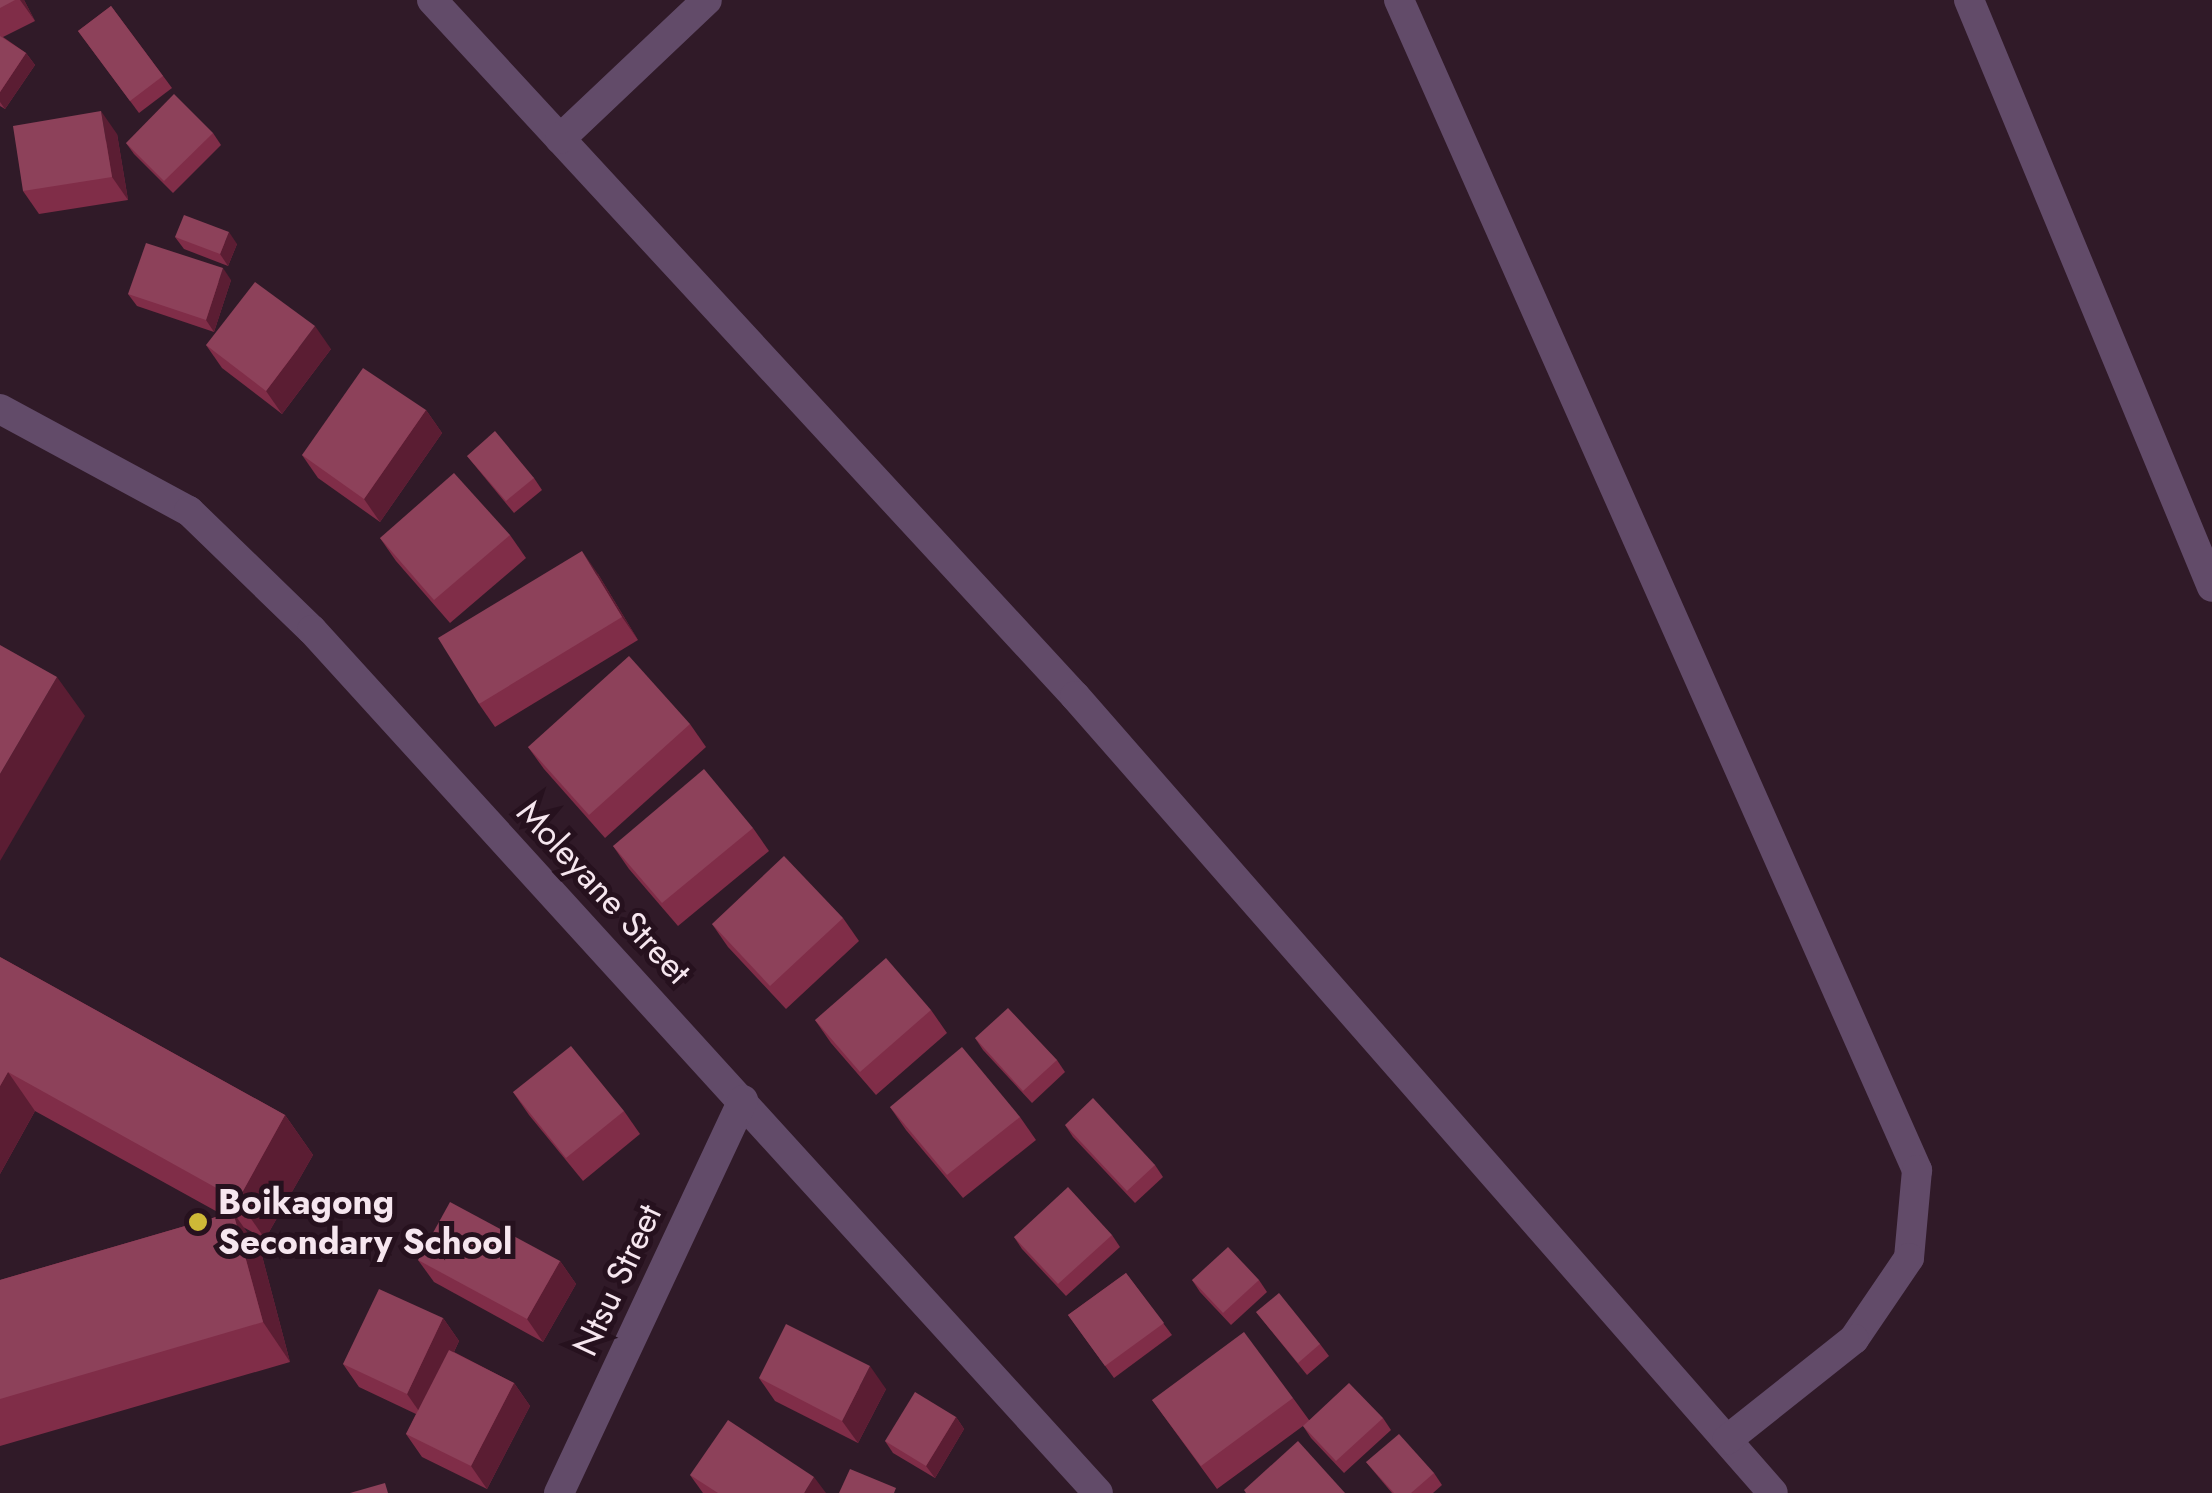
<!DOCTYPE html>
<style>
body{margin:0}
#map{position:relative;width:2212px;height:1493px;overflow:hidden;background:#301a28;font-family:Jost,sans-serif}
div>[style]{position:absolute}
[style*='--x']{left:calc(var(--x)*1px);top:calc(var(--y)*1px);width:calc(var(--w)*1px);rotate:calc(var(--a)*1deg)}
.minor>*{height:30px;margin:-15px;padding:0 15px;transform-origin:15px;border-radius:15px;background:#624b69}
.wall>*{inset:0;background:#802d48}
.shaded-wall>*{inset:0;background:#5b1d33}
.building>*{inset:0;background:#8d415a}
.dots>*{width:28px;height:28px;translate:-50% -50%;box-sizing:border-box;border:5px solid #26111e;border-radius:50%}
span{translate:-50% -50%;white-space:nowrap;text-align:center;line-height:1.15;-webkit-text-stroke:10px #26111e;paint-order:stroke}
.street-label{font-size:35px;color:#f6e6ef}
.poi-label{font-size:35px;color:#f6e6ef;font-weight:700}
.left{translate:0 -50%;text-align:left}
</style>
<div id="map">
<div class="minor">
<i style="--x:432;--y:0;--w:948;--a:47.27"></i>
<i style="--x:1075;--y:696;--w:1059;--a:48.79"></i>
<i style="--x:1399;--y:0;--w:1280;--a:66.12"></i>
<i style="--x:1917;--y:1170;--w:88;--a:95.2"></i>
<i style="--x:1909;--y:1258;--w:98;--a:124.2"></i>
<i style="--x:1854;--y:1339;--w:162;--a:141.5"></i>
<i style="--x:1969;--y:0;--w:635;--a:67.51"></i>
<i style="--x:560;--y:139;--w:202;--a:-43.4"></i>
<i style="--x:0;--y:409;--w:215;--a:28.4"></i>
<i style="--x:189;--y:511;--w:171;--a:44.1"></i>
<i style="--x:312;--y:630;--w:1167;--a:47.67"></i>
<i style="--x:559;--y:1493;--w:434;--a:-64.9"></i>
</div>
<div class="wall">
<i style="clip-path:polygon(0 0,24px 0,35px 21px,3px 37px,26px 53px,35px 65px,5px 109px,0 106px)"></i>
<i style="clip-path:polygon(111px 6px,172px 88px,139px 113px,78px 31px)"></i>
<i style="clip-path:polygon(213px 133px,221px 145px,173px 193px,134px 154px,126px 143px)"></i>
<i style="clip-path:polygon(117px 134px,128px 200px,39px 214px,23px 191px)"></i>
<i style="clip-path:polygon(175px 237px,237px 244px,228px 266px,184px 249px)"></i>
<i style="clip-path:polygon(231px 280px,214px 332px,137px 306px,128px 294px)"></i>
<i style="clip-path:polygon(206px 345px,331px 349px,282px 414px,222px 368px)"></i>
<i style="clip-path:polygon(426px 410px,442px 433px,380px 522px,318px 478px,302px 455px)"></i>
<i style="clip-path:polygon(467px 456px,534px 478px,542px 490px,514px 513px)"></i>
<i style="clip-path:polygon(510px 535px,526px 558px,450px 623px,396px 561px,380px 538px)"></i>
<i style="clip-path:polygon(598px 574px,638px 640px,495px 727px,479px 704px)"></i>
<i style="clip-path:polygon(690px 724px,706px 747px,605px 838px,544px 769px,528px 747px)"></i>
<i style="clip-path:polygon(753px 828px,769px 851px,678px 926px,629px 869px,613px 846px)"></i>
<i style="clip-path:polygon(843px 918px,859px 941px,786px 1009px,728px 947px,712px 924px)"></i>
<i style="clip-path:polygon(0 957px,285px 1115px,313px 1155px,265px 1239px,243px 1227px,261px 1252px,290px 1362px,0 1446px,0 1280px,223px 1215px,35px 1111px,0 1174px)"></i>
<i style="clip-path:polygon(931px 1010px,947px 1033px,876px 1095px,831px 1043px,815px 1020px)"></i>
<i style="clip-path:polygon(975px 1038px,1057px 1060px,1065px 1072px,1032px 1103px,983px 1050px)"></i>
<i style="clip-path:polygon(513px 1092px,624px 1111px,640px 1134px,583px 1181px,529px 1115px)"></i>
<i style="clip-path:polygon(890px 1107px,1020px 1117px,1036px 1140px,963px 1198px,906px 1130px)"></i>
<i style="clip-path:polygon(1065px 1125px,1155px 1165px,1163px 1177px,1135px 1203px,1073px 1137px)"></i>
<i style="clip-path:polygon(1112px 1235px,1120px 1247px,1066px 1296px,1022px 1249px,1014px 1237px)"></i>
<i style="clip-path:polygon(418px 1260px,560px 1261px,576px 1284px,543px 1342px,434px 1282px)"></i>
<i style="clip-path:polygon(1126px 1273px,1172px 1335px,1114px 1378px,1068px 1315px)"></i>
<i style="clip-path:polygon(1192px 1280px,1259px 1280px,1267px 1292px,1231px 1325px,1200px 1292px)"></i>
<i style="clip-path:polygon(1256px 1312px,1320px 1344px,1329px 1356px,1307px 1375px)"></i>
<i style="clip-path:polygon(443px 1318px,459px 1341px,454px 1352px,514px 1383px,530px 1406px,487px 1489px,422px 1457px,406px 1434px,416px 1414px,359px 1387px,343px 1364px)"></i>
<i style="clip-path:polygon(759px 1378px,886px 1389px,858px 1443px,775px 1401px)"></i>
<i style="clip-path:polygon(1293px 1398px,1309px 1420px,1383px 1418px,1391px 1430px,1344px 1473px,1311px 1438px,1303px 1426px,1217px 1489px,1152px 1400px)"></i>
<i style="clip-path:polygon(956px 1417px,964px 1429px,935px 1478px,893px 1453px,885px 1441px)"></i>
<i style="clip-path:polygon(1366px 1462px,1434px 1473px,1442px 1485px,1433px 1493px,1392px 1493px)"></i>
<i style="clip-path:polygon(690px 1475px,826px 1493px,703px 1493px)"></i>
</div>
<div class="shaded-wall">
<i style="clip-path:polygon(20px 0,24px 0,35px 21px)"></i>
<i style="clip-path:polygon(26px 53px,35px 65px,5px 109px,0 102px,0 92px)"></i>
<i style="clip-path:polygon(101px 111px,117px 134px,128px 200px,112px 177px)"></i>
<i style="clip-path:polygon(229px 232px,237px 244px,228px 266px,220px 254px)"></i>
<i style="clip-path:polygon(223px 268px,231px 280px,214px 332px,206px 320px)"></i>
<i style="clip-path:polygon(315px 326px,331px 349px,282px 414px,266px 391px)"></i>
<i style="clip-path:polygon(426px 410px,442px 433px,380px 522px,364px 499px)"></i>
<i style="clip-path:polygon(582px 551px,598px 574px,638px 640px,622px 617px)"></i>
<i style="clip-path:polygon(57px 677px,85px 716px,0 861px,0 774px)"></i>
<i style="clip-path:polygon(8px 1072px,35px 1111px,0 1174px,0 1086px)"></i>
<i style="clip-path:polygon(285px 1115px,313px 1155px,265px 1239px,238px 1200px)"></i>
<i style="clip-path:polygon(233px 1212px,261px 1252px,290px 1362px,263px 1322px)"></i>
<i style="clip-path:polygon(560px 1261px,576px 1284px,543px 1342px,527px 1319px)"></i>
<i style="clip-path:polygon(443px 1318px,459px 1341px,423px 1417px,407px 1394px)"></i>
<i style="clip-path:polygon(870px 1366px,886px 1389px,858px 1443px,842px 1421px)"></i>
<i style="clip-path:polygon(514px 1383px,530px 1406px,487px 1489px,471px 1466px)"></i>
<i style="clip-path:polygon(956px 1417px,964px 1429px,935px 1478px,926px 1466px)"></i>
<i style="clip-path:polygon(814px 1477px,826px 1493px,804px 1493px)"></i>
</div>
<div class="building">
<i style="clip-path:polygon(0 0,15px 0,0 8px)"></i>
<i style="clip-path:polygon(111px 6px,163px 76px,130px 101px,78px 31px)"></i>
<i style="clip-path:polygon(0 36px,26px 53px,0 92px)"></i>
<i style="clip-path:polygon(174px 94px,213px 133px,164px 181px,126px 143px)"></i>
<i style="clip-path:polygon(101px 111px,112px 177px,23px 191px,13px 126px)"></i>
<i style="clip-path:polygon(184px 215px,229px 232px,220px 254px,175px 237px)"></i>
<i style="clip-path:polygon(146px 243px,223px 268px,206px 320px,128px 294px)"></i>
<i style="clip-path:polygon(255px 282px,315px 326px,266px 391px,206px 345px)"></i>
<i style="clip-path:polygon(363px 368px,426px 410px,364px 499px,302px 455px)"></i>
<i style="clip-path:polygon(495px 431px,534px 478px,506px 501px,467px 456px)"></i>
<i style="clip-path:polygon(454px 473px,510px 535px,434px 600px,380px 538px)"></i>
<i style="clip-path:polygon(582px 551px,622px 617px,479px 704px,438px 638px)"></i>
<i style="clip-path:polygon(0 645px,57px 677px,0 774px)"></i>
<i style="clip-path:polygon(629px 656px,690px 724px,589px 815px,528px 747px)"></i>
<i style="clip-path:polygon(704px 769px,753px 828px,662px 903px,613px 846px)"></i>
<i style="clip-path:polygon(784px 856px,843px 918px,770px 986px,712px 924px)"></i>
<i style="clip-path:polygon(0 957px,285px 1115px,238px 1200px,8px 1072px,0 1086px)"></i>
<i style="clip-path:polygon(886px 958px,931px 1010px,860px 1072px,815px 1020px)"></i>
<i style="clip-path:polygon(1008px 1008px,1057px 1060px,1023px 1091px,975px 1038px)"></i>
<i style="clip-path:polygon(571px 1046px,624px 1111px,566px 1158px,513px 1092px)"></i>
<i style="clip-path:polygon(962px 1047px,1020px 1117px,947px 1175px,890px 1107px)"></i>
<i style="clip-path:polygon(1093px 1098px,1155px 1165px,1127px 1191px,1065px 1125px)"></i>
<i style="clip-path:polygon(1068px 1187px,1112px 1235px,1058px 1284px,1014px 1237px)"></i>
<i style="clip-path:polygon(450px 1202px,560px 1261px,527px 1319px,418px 1260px)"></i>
<i style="clip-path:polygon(233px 1212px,263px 1322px,0 1399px,0 1280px)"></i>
<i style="clip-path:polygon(1228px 1247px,1259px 1280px,1223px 1313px,1192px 1280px)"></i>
<i style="clip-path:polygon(1126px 1273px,1164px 1323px,1105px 1366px,1068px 1315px)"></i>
<i style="clip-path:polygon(379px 1289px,443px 1318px,407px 1394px,343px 1364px)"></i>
<i style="clip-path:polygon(1279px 1293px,1320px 1344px,1298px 1363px,1256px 1312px)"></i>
<i style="clip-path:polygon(786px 1324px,870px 1366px,842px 1421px,759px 1378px)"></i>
<i style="clip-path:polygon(1244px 1332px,1293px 1398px,1201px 1466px,1152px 1400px)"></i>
<i style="clip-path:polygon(449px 1350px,514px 1383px,471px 1466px,406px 1434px)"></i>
<i style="clip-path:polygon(1349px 1383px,1383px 1418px,1336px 1461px,1303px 1426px)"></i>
<i style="clip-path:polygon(915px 1392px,956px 1417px,926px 1466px,885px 1441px)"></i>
<i style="clip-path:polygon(728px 1420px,814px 1477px,804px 1493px,718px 1493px,690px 1475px)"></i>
<i style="clip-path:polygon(1399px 1434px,1434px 1473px,1411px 1493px,1394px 1493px,1366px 1462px)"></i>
<i style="clip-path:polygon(1298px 1441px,1345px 1493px,1246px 1493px,1244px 1490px)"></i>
<i style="clip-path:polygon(850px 1469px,896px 1488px,894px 1493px,839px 1493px)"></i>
<i style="clip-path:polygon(385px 1483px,388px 1493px,350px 1493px)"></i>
</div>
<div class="dots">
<i style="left:198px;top:1222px;background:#ceb837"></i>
</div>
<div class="street-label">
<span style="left:604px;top:892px;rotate:47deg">Moleyane Street</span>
<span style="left:617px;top:1280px;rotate:-65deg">Ntsu Street</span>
</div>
<div class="poi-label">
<span class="left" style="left:218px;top:1222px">Boikagong<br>Secondary School</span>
</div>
</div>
